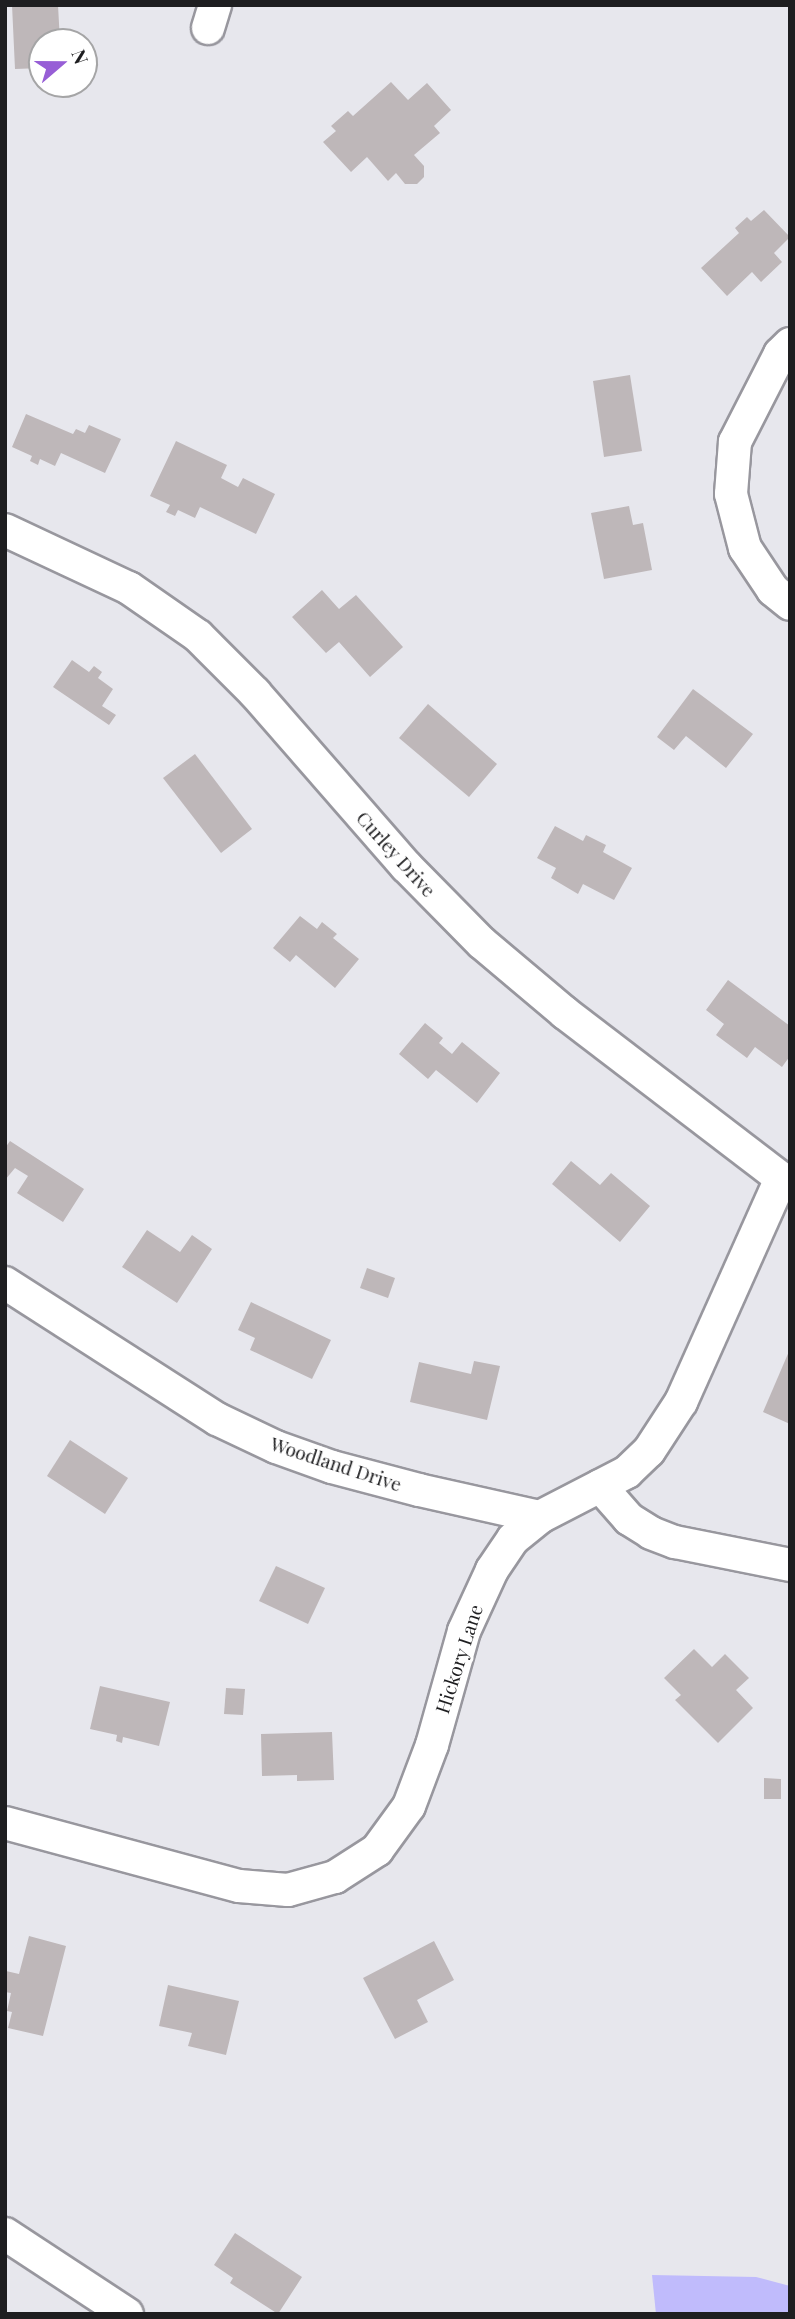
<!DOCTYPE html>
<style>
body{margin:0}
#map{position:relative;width:795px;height:2319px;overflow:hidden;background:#e7e7ed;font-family:"Playfair Display",serif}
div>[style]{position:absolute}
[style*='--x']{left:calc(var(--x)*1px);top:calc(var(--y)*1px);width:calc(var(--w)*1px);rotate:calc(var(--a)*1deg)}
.green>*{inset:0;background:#c0bbfc}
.building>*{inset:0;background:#beb7b9}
.roads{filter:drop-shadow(2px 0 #98979e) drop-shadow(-2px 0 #98979e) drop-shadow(0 2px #98979e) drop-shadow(0 -2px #98979e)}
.minor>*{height:32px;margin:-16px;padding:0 16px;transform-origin:16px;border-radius:16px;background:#fff}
span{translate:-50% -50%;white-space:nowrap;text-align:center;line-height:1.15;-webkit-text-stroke:6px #fff;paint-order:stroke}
.street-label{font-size:19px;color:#1e1e20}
.frame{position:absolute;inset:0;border:7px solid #1e1e20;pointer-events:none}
.north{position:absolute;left:28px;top:28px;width:70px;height:70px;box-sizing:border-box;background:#fff;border:2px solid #a5a5a6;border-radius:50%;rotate:70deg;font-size:19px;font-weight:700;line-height:28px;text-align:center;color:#1e1e20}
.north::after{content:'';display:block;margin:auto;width:24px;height:32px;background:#975ed6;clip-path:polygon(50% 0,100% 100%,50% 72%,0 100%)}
</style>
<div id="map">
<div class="green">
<i style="clip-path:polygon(652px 2275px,756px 2277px,790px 2286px,790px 2314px,656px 2314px)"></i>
</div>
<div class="building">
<i style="clip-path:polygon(12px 5px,58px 5px,60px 42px,42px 42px,42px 68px,15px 69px)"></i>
<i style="clip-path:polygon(391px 82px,408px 100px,427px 83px,451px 110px,434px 126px,440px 133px,414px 155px,424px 166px,424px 177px,417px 184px,405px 184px,396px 173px,388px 181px,367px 157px,351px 172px,323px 142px,336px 131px,331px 126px,348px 111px,353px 116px)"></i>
<i style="clip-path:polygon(764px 210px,790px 237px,774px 253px,782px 262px,761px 282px,752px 272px,727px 296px,701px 268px,739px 233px,735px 228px,747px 217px,751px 221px)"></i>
<i style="clip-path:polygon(630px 375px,642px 451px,604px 457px,593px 381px)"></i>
<i style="clip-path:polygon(26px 414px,73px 434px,76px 429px,85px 433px,89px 425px,121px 439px,105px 473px,61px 453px,55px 466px,40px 459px,38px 465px,30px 461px,32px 456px,12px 447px)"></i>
<i style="clip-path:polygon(176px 441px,227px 465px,221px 478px,238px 487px,243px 478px,275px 494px,256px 534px,200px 507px,195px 518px,178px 510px,175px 516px,166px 512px,170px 505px,150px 496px)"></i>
<i style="clip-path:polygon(629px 506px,633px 525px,643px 523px,652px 570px,604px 579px,591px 513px)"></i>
<i style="clip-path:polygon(322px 590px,339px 609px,356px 595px,403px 647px,370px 677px,339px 642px,326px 653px,292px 617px)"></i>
<i style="clip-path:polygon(72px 660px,89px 672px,94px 666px,102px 672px,98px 678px,113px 689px,102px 706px,116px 715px,109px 725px,53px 687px)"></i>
<i style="clip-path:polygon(693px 689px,753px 734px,726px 768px,686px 736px,674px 750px,657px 737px)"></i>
<i style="clip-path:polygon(428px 704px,497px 764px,469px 797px,399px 738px)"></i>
<i style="clip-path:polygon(195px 754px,252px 829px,221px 853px,163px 778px)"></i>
<i style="clip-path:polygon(555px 826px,583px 841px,586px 835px,606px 845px,603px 852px,632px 868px,614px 900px,583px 884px,578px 894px,551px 878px,556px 868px,537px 858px)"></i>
<i style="clip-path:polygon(300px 916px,317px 929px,322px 922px,337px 934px,333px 938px,359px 959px,335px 988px,296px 955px,290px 962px,273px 948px)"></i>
<i style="clip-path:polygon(728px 980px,790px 1026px,790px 1056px,782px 1067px,755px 1047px,747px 1058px,716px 1035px,724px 1024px,706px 1010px)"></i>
<i style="clip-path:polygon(425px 1023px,443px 1038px,439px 1043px,452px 1054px,462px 1042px,500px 1073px,477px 1103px,436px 1070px,428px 1079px,399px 1054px)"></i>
<i style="clip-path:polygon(10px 1141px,84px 1189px,63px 1222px,17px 1193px,28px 1176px,15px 1168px,5px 1180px,5px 1148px)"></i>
<i style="clip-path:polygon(571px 1161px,600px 1185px,611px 1173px,650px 1206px,620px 1242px,552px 1184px)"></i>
<i style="clip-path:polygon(147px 1230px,180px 1252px,192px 1235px,212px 1249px,177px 1303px,122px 1267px)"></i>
<i style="clip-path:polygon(367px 1268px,395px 1278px,388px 1298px,360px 1288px)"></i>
<i style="clip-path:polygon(251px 1302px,331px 1340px,312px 1379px,250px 1350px,255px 1338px,238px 1330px)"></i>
<i style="clip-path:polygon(790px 1349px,790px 1424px,763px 1412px)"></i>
<i style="clip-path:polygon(474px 1361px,500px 1366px,487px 1420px,410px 1402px,419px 1362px,471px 1374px)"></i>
<i style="clip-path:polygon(70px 1440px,128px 1478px,105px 1514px,47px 1476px)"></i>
<i style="clip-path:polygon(276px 1566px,325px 1588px,308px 1624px,259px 1601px)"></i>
<i style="clip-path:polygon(694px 1649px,712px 1667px,725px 1654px,749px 1678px,736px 1690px,753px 1708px,718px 1743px,675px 1700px,681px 1695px,664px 1678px)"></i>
<i style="clip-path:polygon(100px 1686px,170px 1702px,159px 1746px,123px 1737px,122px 1743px,116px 1741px,117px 1735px,90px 1729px)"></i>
<i style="clip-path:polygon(226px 1688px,245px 1689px,243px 1715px,224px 1714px)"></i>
<i style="clip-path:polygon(332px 1732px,334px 1780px,297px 1781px,297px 1775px,262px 1776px,261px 1734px)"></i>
<i style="clip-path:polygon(764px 1778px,781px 1779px,781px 1799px,764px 1799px)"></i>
<i style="clip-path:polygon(29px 1936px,66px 1946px,43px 2036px,8px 2028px,12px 2012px,7px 2011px,11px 1993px,5px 1992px,5px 1974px,6px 1971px,19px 1974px)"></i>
<i style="clip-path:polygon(434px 1941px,454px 1980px,417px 2000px,428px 2022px,395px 2039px,363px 1978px)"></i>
<i style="clip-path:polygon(168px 1985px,239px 2001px,226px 2055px,188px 2046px,192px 2033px,159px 2026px)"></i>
<i style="clip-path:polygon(235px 2233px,302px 2277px,278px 2314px,230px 2283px,233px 2278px,214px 2265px)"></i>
</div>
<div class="roads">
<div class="minor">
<i style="--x:208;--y:28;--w:24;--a:-73"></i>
<i style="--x:790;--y:344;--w:14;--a:135"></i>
<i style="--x:780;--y:354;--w:99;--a:117.1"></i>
<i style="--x:735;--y:442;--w:52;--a:94.4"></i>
<i style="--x:731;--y:494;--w:56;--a:75.5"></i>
<i style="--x:745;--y:548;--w:50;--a:56.3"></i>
<i style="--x:773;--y:590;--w:22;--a:39"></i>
<i style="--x:5;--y:530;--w:137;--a:25.1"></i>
<i style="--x:129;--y:588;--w:84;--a:34.8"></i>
<i style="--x:198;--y:636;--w:81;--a:45"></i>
<i style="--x:255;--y:693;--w:230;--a:48.9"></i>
<i style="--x:406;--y:866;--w:108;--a:45.4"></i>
<i style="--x:482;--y:943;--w:109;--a:40.1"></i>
<i style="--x:565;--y:1013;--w:283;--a:37.4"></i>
<i style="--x:5;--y:1283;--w:252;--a:32.7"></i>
<i style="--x:217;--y:1419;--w:65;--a:25.4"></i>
<i style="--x:276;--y:1447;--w:59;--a:19.7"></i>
<i style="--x:332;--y:1467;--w:90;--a:14.8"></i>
<i style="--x:419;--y:1490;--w:124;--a:12.6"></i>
<i style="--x:600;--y:1486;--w:44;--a:48.7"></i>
<i style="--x:629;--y:1519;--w:26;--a:32"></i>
<i style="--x:651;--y:1533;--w:26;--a:21"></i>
<i style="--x:675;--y:1542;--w:117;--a:11.3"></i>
<i style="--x:5;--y:1823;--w:242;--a:15.1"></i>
<i style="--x:239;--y:1886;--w:49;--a:4.7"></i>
<i style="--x:288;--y:1890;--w:49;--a:-15.5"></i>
<i style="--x:335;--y:1877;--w:50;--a:-32.7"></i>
<i style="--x:377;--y:1850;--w:54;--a:-54"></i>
<i style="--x:409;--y:1806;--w:65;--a:-69.3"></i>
<i style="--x:432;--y:1745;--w:118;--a:-74.3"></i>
<i style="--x:464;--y:1631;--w:67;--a:-65.3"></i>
<i style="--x:492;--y:1570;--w:37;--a:-56"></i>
<i style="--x:513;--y:1539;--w:35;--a:-39"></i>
<i style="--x:540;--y:1517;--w:98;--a:-27.3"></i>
<i style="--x:627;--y:1472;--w:30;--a:-44"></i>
<i style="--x:649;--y:1451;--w:59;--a:-56.9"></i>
<i style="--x:681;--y:1402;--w:245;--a:-65.9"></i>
<i style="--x:5;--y:2234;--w:146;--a:33.3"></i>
</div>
</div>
<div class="street-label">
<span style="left:396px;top:854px;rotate:48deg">Curley Drive</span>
<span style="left:336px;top:1464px;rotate:18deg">Woodland Drive</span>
<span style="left:459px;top:1659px;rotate:-72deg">Hickory Lane</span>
</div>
<div class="frame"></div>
<div class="north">N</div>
</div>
